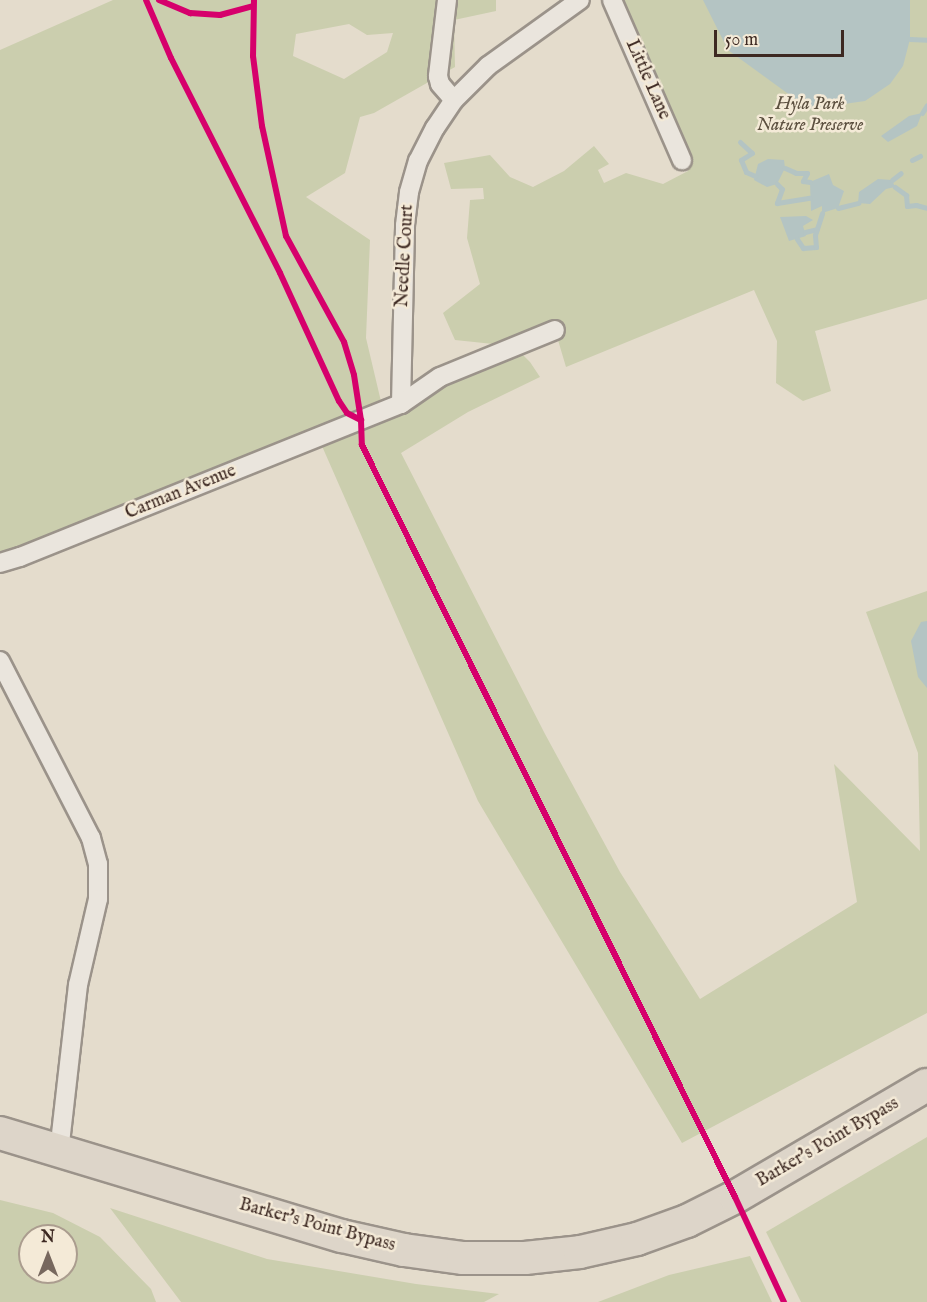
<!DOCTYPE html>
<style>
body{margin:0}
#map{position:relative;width:927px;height:1302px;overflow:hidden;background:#e4dccc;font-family:"IM FELL English",serif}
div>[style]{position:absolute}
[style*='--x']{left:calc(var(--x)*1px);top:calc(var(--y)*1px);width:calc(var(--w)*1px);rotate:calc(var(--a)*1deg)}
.green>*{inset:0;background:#cbceae}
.water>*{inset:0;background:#b4c4c3}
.stream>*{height:5px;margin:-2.5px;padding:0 2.5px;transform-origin:2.5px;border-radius:2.5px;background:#b4c4c3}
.roads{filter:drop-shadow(2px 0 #9b938a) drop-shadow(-2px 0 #9b938a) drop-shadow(0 2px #9b938a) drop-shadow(0 -2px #9b938a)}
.street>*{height:18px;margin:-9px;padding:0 9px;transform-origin:9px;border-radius:9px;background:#eae5dd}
.highway>*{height:32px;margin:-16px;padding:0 16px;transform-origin:16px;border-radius:16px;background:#ddd5c9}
.cycleway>*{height:6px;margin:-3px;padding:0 3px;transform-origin:3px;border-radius:3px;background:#d6006c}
span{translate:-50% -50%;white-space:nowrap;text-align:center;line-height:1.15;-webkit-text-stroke:5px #f4ead7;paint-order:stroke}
.street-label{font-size:18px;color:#3d2922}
.park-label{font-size:18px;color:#5b4f3f;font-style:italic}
.north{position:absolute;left:18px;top:1224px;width:60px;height:60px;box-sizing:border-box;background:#f4ead7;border:2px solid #ab9d8f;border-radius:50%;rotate:0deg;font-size:16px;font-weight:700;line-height:24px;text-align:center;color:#3d2922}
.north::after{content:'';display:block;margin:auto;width:21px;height:27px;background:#77685e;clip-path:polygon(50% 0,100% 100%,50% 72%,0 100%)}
.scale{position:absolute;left:714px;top:30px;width:130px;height:27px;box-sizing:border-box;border:3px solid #3d2922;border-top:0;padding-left:8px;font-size:18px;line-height:21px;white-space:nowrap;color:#3d2922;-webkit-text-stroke:4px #f4ead7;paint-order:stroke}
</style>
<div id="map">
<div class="green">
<i style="clip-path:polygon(evenodd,113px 0,496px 0,496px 11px,454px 20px,455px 67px,374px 113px,360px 117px,345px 173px,306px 197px,370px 240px,366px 338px,383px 410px,513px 346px,455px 340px,443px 313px,480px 284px,467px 238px,470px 200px,484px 199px,483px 188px,451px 189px,444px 163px,490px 155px,510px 177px,533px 187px,564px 171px,594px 146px,609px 164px,598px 170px,604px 183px,626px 173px,663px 184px,688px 171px,612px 0,927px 0,927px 299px,815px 331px,831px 391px,803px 401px,776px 383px,777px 341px,754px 290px,566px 367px,555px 330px,515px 347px,530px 362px,540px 377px,468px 412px,401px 453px,545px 734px,620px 872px,700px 999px,857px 902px,834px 764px,920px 851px,918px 753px,866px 612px,927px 591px,927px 1013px,682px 1143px,478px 801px,318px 437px,0 563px,0 50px,113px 0,349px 24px,367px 35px,393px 33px,387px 52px,344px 79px,293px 56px,296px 34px,349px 24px)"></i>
<i style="clip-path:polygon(927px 1137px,927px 1302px,801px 1302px,766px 1232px)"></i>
<i style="clip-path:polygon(evenodd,0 1200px,53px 1213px,100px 1237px,151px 1289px,156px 1302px,0 1302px,0 1200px,30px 1236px,66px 1236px,66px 1272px,30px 1272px,30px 1236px)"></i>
<i style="clip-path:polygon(110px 1208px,267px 1259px,416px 1284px,499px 1294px,484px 1302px,181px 1302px)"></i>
<i style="clip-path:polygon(750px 1256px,772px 1302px,598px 1302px,669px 1275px)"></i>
</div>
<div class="water">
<i style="clip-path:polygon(703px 0,910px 0,910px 39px,903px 66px,890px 84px,865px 101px,809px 109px,728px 50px)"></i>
<i style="clip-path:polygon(922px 113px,917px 126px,888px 142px,881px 136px,909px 116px)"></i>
<i style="clip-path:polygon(768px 159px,784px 160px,785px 168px,777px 184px,767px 187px,754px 180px,758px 164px)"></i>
<i style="clip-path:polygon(829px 174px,833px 185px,844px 191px,838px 208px,822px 213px,822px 206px,811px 211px,810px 182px)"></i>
<i style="clip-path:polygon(878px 179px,892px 180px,895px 187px,886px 189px,870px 204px,858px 203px,859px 192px)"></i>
<i style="clip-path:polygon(806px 216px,813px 220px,803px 226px,806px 236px,789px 241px,780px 217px)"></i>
<i style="clip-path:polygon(927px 621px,927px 688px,918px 677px,911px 641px,921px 622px)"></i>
</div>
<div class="stream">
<i style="--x:910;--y:39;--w:17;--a:3"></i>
<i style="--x:922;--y:113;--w:9;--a:-58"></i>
<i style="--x:740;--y:142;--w:16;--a:43"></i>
<i style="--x:752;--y:153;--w:13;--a:148"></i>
<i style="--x:741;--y:160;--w:13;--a:67"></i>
<i style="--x:746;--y:172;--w:10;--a:24"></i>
<i style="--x:912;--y:160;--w:9;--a:-27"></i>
<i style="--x:785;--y:168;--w:12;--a:24"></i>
<i style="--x:796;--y:173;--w:11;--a:0"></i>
<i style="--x:807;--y:173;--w:9;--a:117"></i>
<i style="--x:803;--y:181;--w:7;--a:8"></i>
<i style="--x:892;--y:180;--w:11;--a:-38"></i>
<i style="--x:777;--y:184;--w:7;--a:45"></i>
<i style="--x:782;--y:189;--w:15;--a:110"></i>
<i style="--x:777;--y:203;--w:33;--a:-9"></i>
<i style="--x:895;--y:187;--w:14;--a:36"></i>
<i style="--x:906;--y:195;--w:11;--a:85"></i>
<i style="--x:907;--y:206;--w:9;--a:-6"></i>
<i style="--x:916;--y:205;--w:11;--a:15"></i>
<i style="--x:838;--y:208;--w:21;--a:-14"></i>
<i style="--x:805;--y:232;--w:12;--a:-14"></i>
<i style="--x:797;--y:239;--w:11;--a:56"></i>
<i style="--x:803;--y:248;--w:13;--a:-4"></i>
<i style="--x:816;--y:247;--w:12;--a:-95"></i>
<i style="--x:815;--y:235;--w:23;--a:-72"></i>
</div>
<div class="roads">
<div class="street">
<i style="--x:447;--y:0;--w:77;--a:96.8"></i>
<i style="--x:438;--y:76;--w:8;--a:76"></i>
<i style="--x:440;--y:84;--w:21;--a:49"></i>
<i style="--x:612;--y:0;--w:175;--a:66.4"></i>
<i style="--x:401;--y:404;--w:179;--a:-88.7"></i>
<i style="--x:405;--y:225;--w:33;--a:-83"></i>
<i style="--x:409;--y:192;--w:32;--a:-74"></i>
<i style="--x:418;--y:161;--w:37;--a:-63"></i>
<i style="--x:435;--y:128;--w:34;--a:-56"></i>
<i style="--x:454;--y:100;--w:48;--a:-45"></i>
<i style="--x:488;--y:66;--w:113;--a:-35.7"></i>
<i style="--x:0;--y:563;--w:21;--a:-17"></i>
<i style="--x:20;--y:557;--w:411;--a:-21.9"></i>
<i style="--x:401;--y:404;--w:47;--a:-34.7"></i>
<i style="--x:440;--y:377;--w:124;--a:-22.2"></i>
<i style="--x:0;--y:661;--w:199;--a:62.8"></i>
<i style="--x:91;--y:838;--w:27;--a:75"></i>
<i style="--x:98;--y:864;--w:35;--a:90"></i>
<i style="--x:98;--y:899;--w:88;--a:103.1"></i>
<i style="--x:78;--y:985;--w:167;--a:96.5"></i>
</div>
<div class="highway">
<i style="--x:0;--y:1133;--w:357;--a:16.8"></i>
<i style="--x:342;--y:1236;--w:64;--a:12.7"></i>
<i style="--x:404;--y:1250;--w:60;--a:7.7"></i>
<i style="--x:463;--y:1258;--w:62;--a:0"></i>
<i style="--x:525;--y:1258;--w:55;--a:-6.2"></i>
<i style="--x:580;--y:1252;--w:58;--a:-12.8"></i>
<i style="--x:637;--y:1239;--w:53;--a:-19.8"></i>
<i style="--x:687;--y:1221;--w:54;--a:-26.6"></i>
<i style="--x:735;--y:1197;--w:222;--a:-30.3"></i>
</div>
</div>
<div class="cycleway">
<i style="--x:146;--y:0;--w:63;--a:66.7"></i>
<i style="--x:171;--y:58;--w:241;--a:63.1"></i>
<i style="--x:280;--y:273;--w:141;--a:65.3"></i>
<i style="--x:339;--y:401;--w:14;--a:56"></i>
<i style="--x:347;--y:413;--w:16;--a:27"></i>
<i style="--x:159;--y:0;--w:34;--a:23"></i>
<i style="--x:190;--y:13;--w:30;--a:4"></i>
<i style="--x:220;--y:15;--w:34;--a:-15"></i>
<i style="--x:254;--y:0;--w:56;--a:91"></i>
<i style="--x:253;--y:56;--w:71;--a:82.7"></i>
<i style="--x:262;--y:126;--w:113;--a:77.7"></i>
<i style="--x:286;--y:236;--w:121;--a:61.3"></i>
<i style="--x:344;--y:342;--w:34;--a:73"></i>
<i style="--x:354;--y:375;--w:46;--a:81.2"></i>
<i style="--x:361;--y:420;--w:25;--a:88"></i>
<i style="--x:362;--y:445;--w:839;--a:63.62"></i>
<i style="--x:735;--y:1197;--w:116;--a:65"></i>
</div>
<div class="street-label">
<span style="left:647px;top:80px;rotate:66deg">Little Lane</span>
<span style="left:406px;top:256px;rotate:-87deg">Needle Court</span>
<span style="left:181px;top:493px;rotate:-22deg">Carman Avenue</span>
<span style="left:828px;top:1143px;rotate:-30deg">Barker's Point Bypass</span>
<span style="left:317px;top:1226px;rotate:15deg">Barker's Point Bypass</span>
</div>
<div class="park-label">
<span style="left:810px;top:116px">Hyla Park<br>Nature Preserve</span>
</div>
<div class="north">N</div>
<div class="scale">50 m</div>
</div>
